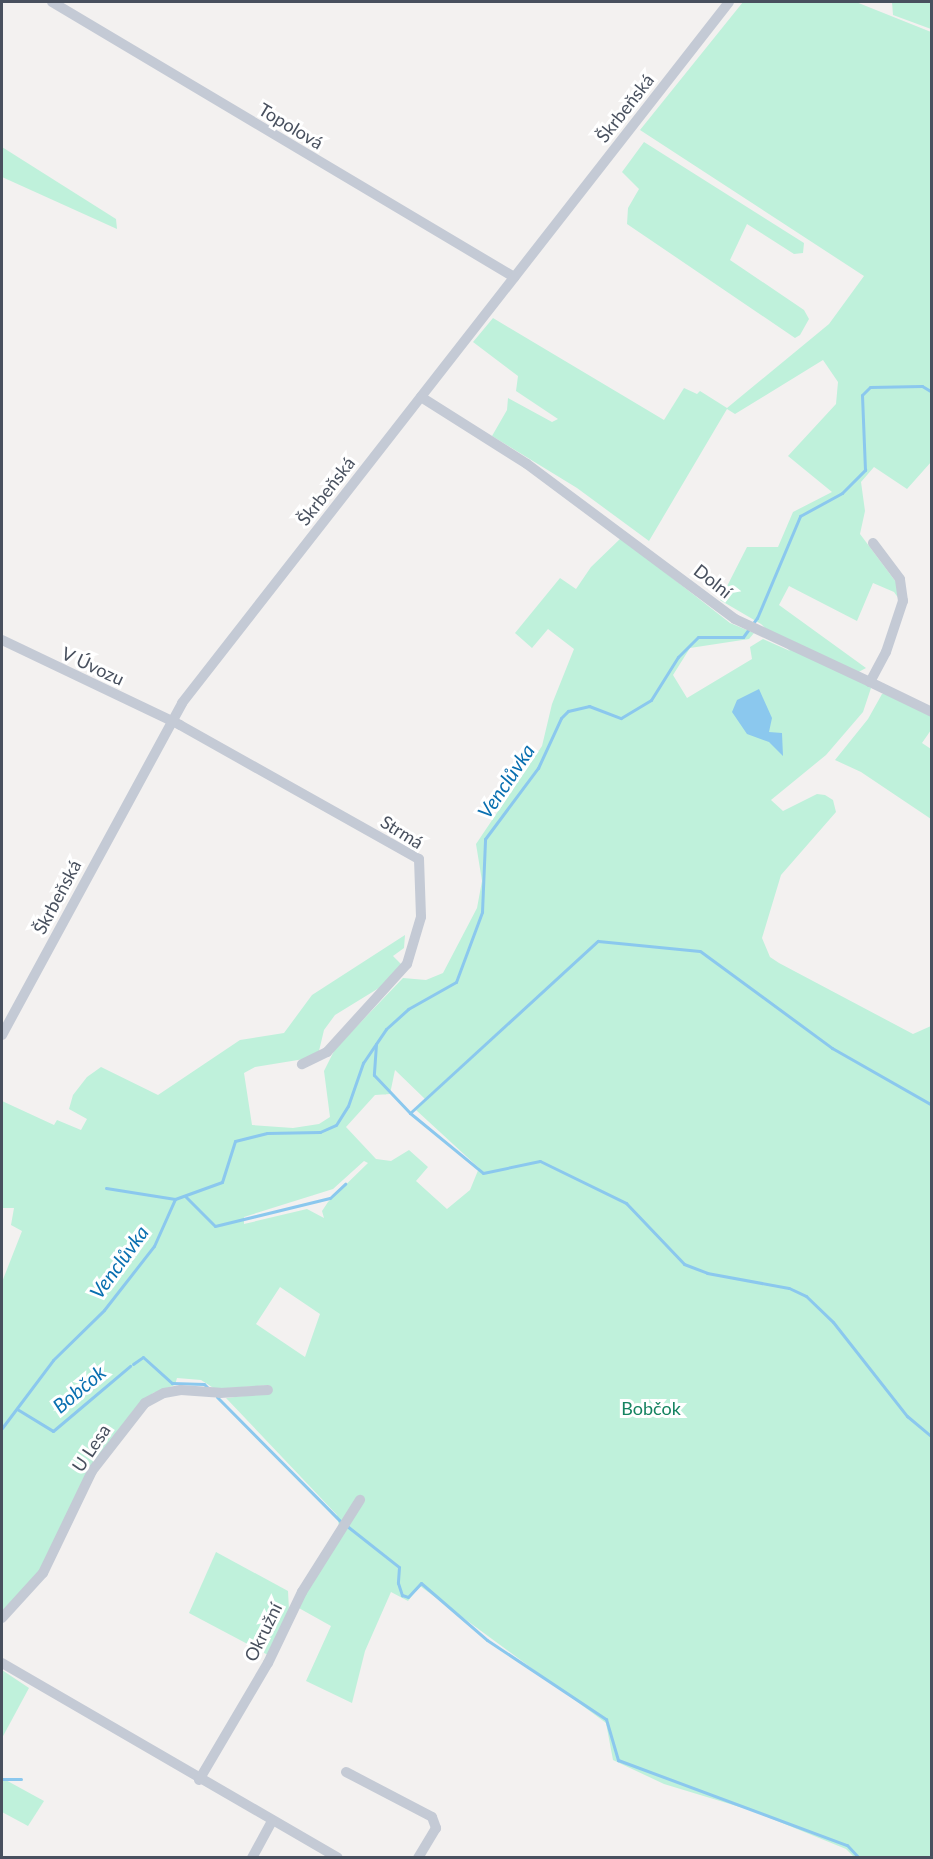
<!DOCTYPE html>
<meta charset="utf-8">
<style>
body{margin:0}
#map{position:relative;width:933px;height:1859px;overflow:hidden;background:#f3f1f0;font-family:Lato,sans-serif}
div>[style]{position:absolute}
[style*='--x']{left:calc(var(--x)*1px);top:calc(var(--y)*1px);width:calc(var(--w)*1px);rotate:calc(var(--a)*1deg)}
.green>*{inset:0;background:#bff1db}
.water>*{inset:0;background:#8bc8ee}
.stream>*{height:3px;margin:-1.5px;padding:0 1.5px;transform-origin:1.5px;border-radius:1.5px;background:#8bc8ee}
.street>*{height:10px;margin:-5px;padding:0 5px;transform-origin:5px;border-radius:5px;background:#c4cad5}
span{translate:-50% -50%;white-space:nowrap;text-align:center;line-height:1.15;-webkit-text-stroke:6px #fff;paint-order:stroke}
.street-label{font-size:18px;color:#48505e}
.park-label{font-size:18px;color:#158360}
.water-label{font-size:20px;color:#096fb0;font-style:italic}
.frame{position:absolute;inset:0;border:3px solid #48505e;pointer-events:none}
</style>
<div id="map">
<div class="green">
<i style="clip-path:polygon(evenodd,743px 2px,856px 2px,931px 32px,931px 462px,907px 489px,874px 467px,861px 482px,865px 511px,860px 534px,896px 582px,899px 599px,894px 592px,873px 583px,857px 621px,789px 586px,779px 605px,866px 668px,853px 675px,871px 688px,863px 712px,826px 755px,771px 800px,783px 811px,817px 794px,825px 795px,833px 800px,836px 812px,781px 875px,762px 938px,770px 957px,779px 963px,913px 1034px,931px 1026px,931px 1857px,854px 1857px,846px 1849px,753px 1811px,664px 1784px,613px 1760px,606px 1723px,420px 1586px,408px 1601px,391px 1592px,365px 1651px,352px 1703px,306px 1681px,331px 1626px,297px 1607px,341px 1537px,337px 1515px,226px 1398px,263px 1394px,270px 1385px,215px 1389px,201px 1380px,177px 1378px,175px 1385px,153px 1393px,132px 1412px,38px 1573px,2px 1612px,2px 1282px,22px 1231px,11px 1225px,14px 1208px,2px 1208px,2px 1101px,54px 1125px,57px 1120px,81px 1130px,87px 1119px,69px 1109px,73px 1095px,87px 1077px,101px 1067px,158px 1095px,240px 1040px,284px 1033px,312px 995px,405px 935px,404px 948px,393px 956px,403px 966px,392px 980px,335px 1015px,324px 1030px,319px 1051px,304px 1059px,255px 1067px,244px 1073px,252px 1125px,293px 1128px,319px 1124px,330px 1117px,324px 1071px,335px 1049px,403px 978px,426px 980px,443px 973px,477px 908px,482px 881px,476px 844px,542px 746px,552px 704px,574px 649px,548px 629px,532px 648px,515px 633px,560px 578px,576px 589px,591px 567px,621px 538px,730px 623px,754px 633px,749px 639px,690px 648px,673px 675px,687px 698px,752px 659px,750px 647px,763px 639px,790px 651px,761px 624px,720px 600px,747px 547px,778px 547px,793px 512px,832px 492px,788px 456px,836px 404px,838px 382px,823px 360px,735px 414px,727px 409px,649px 541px,577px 488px,492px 436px,507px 410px,508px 398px,552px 422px,558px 419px,516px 391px,518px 376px,473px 342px,493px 318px,664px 420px,684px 388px,697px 394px,700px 391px,727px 408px,829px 324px,864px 276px,640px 130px,743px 2px,395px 1070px,425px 1099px,416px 1110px,479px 1168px,470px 1190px,447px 1209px,416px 1181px,428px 1167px,409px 1150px,391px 1161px,376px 1159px,346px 1127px,375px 1095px,390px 1094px,395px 1070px,743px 2px,364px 1161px,368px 1163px,328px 1202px,322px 1211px,324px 1218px,307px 1209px,244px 1224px,244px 1217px,333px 1189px,364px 1161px,743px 2px,280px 1287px,320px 1314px,305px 1357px,256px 1324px,280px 1287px)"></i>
<i style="clip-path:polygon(892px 2px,931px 2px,931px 29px,893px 15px)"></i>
<i style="clip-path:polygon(644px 142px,804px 243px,803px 253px,794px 254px,747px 224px,730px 260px,804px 310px,809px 319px,800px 335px,795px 338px,627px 224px,628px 208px,639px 189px,622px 172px)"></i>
<i style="clip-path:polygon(2px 147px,116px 219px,117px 229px,2px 177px)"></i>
<i style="clip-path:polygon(882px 694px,890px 694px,931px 716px,931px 730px,922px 743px,931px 749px,931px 819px,861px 772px,835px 760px,868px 719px)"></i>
<i style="clip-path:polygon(216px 1552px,288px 1591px,289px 1610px,268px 1655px,189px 1613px)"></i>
<i style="clip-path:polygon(2px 1670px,29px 1688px,2px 1738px)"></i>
<i style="clip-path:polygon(2px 1778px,44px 1801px,28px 1826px,2px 1812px)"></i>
</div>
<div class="water">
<i style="clip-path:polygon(759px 689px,772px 718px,769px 732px,782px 733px,783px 756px,769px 742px,747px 734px,732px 712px,737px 700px)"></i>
</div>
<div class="stream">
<i style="--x:376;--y:1044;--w:31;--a:94"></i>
<i style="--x:374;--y:1075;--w:52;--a:46.5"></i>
<i style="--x:410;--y:1113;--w:94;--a:39.4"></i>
<i style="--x:483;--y:1173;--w:58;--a:-11.9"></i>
<i style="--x:540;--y:1161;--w:96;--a:26"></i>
<i style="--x:626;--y:1203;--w:84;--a:46.4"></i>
<i style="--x:684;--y:1264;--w:25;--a:21"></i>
<i style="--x:707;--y:1273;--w:83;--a:10.4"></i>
<i style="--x:789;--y:1288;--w:19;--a:25"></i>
<i style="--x:806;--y:1296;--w:37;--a:44"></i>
<i style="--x:833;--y:1322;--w:120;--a:51.8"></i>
<i style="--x:907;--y:1416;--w:33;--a:40"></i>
<i style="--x:410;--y:1113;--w:255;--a:-42.5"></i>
<i style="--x:598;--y:941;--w:102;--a:5.6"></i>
<i style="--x:700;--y:951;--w:164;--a:36.3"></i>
<i style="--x:832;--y:1048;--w:115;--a:29.7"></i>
<i style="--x:106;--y:1188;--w:70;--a:9.1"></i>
<i style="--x:185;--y:1196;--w:42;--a:45"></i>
<i style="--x:215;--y:1226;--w:118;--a:-13.7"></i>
<i style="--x:330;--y:1198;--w:21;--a:-43"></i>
<i style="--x:133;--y:1364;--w:12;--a:-35"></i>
<i style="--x:143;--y:1357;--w:39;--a:42"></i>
<i style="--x:172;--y:1383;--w:32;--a:2"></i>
<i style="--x:204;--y:1384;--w:6;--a:45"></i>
<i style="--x:217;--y:1397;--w:176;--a:45.2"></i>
<i style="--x:17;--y:1409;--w:42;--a:31.4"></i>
<i style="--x:53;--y:1431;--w:101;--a:-40.2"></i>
<i style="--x:2;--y:1428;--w:85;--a:-53.1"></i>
<i style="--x:53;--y:1360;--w:71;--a:-44.4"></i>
<i style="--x:104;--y:1310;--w:81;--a:-52"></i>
<i style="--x:154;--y:1246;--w:51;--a:-65.9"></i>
<i style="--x:175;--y:1199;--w:50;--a:-19.9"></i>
<i style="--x:222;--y:1182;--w:43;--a:-72.4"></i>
<i style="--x:235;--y:1141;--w:33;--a:-14"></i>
<i style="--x:267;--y:1133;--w:53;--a:-1.1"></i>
<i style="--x:320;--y:1132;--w:17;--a:-24"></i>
<i style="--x:336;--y:1125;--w:22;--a:-58"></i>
<i style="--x:348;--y:1106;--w:46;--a:-70.8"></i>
<i style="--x:363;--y:1063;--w:41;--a:-55.9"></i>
<i style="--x:386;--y:1029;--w:30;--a:-42"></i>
<i style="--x:408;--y:1009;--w:55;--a:-29.4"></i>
<i style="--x:456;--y:982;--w:75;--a:-69.6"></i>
<i style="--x:482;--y:912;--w:73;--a:-87.6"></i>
<i style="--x:485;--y:839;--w:89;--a:-53.3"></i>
<i style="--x:538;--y:768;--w:55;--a:-65.3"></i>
<i style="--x:561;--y:718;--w:10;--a:-45"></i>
<i style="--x:568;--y:711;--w:22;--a:-13"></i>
<i style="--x:589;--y:706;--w:34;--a:21"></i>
<i style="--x:621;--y:718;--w:35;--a:-31"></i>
<i style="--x:651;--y:700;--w:51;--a:-57.9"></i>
<i style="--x:678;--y:657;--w:28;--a:-45"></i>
<i style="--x:698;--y:637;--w:45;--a:0"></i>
<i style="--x:743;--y:637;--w:24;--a:-54"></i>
<i style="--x:757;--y:618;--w:111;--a:-67.1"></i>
<i style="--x:800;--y:516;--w:48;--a:-28.7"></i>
<i style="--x:842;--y:493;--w:33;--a:-45"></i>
<i style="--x:865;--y:470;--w:75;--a:-92.3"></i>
<i style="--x:862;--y:395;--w:11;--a:-45"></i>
<i style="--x:870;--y:387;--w:52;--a:-1.1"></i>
<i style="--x:922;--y:386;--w:12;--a:31"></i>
<i style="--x:347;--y:1526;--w:66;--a:38.3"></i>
<i style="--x:399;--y:1567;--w:16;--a:94"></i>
<i style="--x:398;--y:1583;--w:13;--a:72"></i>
<i style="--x:402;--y:1595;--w:6;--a:18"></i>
<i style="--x:408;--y:1597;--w:19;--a:-47"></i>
<i style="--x:421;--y:1583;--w:87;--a:40.8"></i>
<i style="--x:487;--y:1640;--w:143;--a:33.6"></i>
<i style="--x:606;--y:1719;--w:43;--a:73.7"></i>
<i style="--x:618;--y:1760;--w:244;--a:20.4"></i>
<i style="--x:847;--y:1845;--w:18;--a:47"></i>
<i style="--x:2;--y:1779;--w:19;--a:0"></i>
</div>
<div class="street">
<i style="--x:52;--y:2;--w:538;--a:30.76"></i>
<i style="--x:421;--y:397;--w:125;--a:32.3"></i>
<i style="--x:527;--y:464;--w:259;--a:36.7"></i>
<i style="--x:735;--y:619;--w:149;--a:25"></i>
<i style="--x:870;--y:682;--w:34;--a:-62"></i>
<i style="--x:886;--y:652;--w:54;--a:-71.6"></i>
<i style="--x:903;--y:601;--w:22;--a:-98"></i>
<i style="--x:900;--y:579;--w:45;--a:-126.9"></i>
<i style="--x:2;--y:640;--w:197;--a:25.5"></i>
<i style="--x:180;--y:725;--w:274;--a:29.3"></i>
<i style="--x:419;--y:859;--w:58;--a:88"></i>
<i style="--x:421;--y:917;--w:49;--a:106.6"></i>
<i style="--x:407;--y:964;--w:119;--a:132.3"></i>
<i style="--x:327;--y:1052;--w:28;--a:154"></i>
<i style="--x:870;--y:682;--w:69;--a:25.8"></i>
<i style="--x:2;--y:1035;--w:378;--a:-61.5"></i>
<i style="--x:182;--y:703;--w:889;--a:-52.03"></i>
<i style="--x:2;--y:1618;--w:61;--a:-47.7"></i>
<i style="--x:43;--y:1573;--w:113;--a:-64.3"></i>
<i style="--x:92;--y:1471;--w:86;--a:-52.1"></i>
<i style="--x:145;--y:1403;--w:21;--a:-28"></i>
<i style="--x:164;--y:1393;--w:17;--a:-10"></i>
<i style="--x:181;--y:1390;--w:39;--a:4"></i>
<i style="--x:220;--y:1393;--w:48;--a:-3.6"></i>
<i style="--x:2;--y:1663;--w:388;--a:30.1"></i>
<i style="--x:346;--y:1772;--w:97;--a:27.6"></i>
<i style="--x:432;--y:1817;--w:12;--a:70"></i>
<i style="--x:436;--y:1828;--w:35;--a:121"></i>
<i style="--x:199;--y:1780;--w:136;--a:-59.5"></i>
<i style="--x:268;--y:1663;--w:79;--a:-64.4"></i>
<i style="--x:302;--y:1592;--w:109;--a:-57.8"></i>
<i style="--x:252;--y:1858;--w:42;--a:-61.6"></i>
</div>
<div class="street-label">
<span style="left:625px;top:108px;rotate:-52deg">Škrbeňská</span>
<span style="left:291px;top:126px;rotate:31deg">Topolová</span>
<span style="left:326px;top:491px;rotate:-52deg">Škrbeňská</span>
<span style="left:713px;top:581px;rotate:38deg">Dolní</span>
<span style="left:93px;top:666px;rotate:25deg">V Úvozu</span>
<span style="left:402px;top:832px;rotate:32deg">Strmá</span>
<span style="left:57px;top:897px;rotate:-62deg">Škrbeňská</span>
<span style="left:91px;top:1448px;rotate:-56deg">U Lesa</span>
<span style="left:263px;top:1632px;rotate:-64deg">Okružní</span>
</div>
<div class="park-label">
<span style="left:651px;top:1408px">Bobčok</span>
</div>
<div class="water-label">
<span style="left:506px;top:781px;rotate:-56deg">Venclůvka</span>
<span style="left:119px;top:1262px;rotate:-54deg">Venclůvka</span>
<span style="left:79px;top:1389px;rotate:-40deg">Bobčok</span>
</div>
<div class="frame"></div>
</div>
